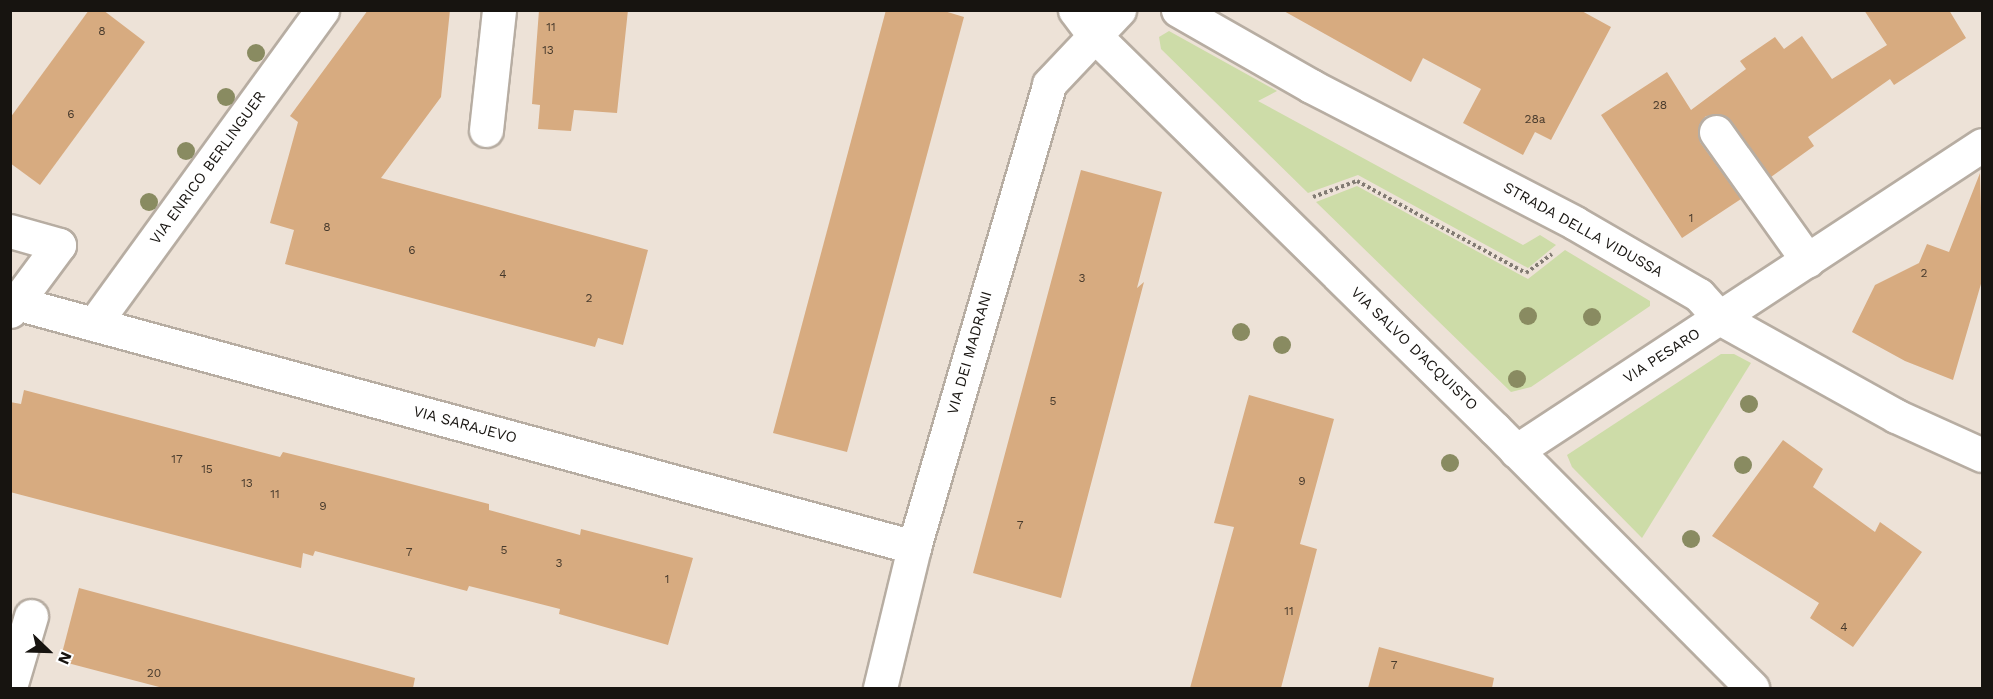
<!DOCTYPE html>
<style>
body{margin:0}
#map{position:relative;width:1993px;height:699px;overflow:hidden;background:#ede2d7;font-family:"Work Sans",sans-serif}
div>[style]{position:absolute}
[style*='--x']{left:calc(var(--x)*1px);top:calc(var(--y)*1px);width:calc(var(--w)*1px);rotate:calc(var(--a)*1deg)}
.green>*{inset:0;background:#cddca8}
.building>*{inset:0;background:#d7ab80}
.path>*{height:4px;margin-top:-2px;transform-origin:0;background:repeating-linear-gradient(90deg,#827b73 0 3px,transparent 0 6px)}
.roads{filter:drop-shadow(2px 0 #b7ada2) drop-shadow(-2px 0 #b7ada2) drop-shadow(0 2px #b7ada2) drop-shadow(0 -2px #b7ada2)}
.minor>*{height:33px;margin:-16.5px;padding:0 16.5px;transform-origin:16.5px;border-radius:16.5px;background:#fff}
.trees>*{width:18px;height:18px;margin:-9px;border-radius:50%;background:#898b61}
span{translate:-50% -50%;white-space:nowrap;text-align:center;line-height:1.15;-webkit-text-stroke:4.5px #fff;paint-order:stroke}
.number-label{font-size:12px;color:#473a2c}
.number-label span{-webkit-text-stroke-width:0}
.street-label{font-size:15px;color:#171410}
.frame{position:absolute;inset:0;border:12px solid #171410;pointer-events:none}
.north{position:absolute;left:18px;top:621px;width:60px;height:60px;-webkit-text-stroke:4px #fff;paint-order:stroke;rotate:113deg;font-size:16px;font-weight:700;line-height:24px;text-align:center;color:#171410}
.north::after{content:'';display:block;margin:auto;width:21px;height:27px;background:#171410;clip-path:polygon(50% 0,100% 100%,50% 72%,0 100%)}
</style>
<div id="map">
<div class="green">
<i style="clip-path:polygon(1169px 31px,1277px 91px,1258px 101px,1523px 245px,1540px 235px,1556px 245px,1528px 268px,1358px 175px,1308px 193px,1161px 49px,1159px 37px)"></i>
<i style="clip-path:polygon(1357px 186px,1528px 279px,1565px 250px,1650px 301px,1650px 306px,1531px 387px,1511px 392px,1316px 202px)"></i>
<i style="clip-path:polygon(1721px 354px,1734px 354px,1751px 363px,1642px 538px,1572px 467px,1567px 455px)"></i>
</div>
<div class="building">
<i style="clip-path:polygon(89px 10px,103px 10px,145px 42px,40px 185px,10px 163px,10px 118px)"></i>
<i style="clip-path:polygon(368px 10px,450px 10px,441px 97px,381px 178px,648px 250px,623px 345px,598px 338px,595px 347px,285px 264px,294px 230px,270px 223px,298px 122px,290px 116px)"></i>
<i style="clip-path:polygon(539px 10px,628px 10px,617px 113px,574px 110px,571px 131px,538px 129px,540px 105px,532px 104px)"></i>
<i style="clip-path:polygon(886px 10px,941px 10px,964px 17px,847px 452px,773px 433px)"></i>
<i style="clip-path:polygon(1282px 10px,1580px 10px,1611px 27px,1551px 140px,1535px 132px,1523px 155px,1463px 123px,1481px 89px,1423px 58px,1411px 82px)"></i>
<i style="clip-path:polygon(1864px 10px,1949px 10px,1966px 38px,1894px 85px,1890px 79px,1808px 137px,1814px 146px,1771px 177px,1731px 121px,1723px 115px,1706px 116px,1699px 125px,1700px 142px,1741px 199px,1682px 238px,1601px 115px,1667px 72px,1691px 110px,1746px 69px,1740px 61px,1775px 37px,1784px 49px,1802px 36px,1832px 79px,1887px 45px)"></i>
<i style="clip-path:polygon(1081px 170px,1162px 192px,1137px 288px,1144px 282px,1061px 598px,973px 573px)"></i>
<i style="clip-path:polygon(1980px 173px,1983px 277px,1953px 380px,1905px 361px,1852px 332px,1875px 285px,1919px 263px,1927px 244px,1949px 252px)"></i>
<i style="clip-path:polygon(24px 390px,280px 457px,283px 452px,380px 476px,489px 504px,489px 510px,580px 535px,581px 529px,693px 558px,668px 645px,559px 614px,560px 609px,469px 586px,467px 591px,315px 551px,313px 556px,303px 553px,301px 568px,10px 492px,10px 402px,21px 404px)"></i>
<i style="clip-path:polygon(1249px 395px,1334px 419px,1300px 544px,1317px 549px,1281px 688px,1190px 688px,1234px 527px,1214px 523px)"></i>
<i style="clip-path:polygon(1783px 440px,1823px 469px,1813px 487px,1875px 532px,1880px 522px,1922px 552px,1853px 647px,1810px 618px,1819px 603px,1712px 536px)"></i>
<i style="clip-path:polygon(79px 588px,415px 678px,413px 688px,163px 688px,60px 661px)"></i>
<i style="clip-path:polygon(1379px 647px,1494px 678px,1492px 688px,1368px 688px)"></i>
</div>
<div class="path">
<i style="--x:1313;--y:197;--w:47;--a:-20"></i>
<i style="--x:1357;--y:181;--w:192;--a:28.6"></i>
<i style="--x:1526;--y:273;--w:32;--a:-36"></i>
</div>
<div class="roads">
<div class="minor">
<i style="--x:1075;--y:10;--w:31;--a:53"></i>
<i style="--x:1094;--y:35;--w:562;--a:44.5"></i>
<i style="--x:1495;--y:429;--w:365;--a:45.2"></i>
<i style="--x:1178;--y:10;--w:153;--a:29.7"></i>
<i style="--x:1311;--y:86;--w:297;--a:27.4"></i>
<i style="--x:1575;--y:223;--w:143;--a:30.1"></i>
<i style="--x:1699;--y:295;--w:31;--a:48"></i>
<i style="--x:1720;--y:318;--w:201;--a:29.1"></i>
<i style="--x:1896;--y:416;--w:94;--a:24.4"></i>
<i style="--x:486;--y:130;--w:121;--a:-83.8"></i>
<i style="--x:1716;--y:132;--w:158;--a:54.5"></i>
<i style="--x:10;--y:231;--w:51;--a:15.9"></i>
<i style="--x:59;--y:245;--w:82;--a:126.6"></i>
<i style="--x:16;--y:303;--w:931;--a:15.2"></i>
<i style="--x:94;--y:324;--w:388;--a:-54"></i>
<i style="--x:1516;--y:451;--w:557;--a:-33.29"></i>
<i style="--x:10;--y:687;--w:74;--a:-73.5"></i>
<i style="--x:880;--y:688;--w:145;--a:-76.4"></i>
<i style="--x:914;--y:547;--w:482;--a:-73.7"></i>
<i style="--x:1049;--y:84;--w:102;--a:-46.6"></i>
</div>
</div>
<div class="trees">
<i style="left:256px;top:53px"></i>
<i style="left:226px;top:97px"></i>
<i style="left:186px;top:151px"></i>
<i style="left:149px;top:202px"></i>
<i style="left:1528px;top:316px"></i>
<i style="left:1592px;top:317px"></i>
<i style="left:1241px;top:332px"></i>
<i style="left:1282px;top:345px"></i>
<i style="left:1517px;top:379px"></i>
<i style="left:1749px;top:404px"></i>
<i style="left:1450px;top:463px"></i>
<i style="left:1743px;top:465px"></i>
<i style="left:1691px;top:539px"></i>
</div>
<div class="number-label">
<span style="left:551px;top:28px">11</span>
<span style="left:102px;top:32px">8</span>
<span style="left:548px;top:51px">13</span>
<span style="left:1660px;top:106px">28</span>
<span style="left:71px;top:115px">6</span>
<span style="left:1535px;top:120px">28a</span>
<span style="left:1691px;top:219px">1</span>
<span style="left:327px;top:228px">8</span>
<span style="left:412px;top:251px">6</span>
<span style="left:1924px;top:274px">2</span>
<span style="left:503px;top:275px">4</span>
<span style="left:1082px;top:279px">3</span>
<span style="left:589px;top:299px">2</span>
<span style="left:1053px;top:402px">5</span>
<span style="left:177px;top:460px">17</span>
<span style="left:207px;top:470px">15</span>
<span style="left:1302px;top:482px">9</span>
<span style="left:247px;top:484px">13</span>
<span style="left:275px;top:495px">11</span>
<span style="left:323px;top:507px">9</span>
<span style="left:1020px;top:526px">7</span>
<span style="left:504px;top:551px">5</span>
<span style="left:409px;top:553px">7</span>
<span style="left:559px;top:564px">3</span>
<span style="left:667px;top:580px">1</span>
<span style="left:1289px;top:612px">11</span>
<span style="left:1844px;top:628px">4</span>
<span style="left:1394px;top:666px">7</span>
<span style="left:154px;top:674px">20</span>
</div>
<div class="street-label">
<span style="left:208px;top:168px;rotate:-54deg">VIA ENRICO BERLINGUER</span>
<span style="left:1583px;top:230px;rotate:29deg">STRADA DELLA VIDUSSA</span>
<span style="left:1414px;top:349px;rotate:44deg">VIA SALVO D'ACQUISTO</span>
<span style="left:970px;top:353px;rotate:-74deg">VIA DEI MADRANI</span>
<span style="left:1662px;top:356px;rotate:-33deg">VIA PESARO</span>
<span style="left:465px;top:425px;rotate:15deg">VIA SARAJEVO</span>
</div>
<div class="frame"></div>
<div class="north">N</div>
</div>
